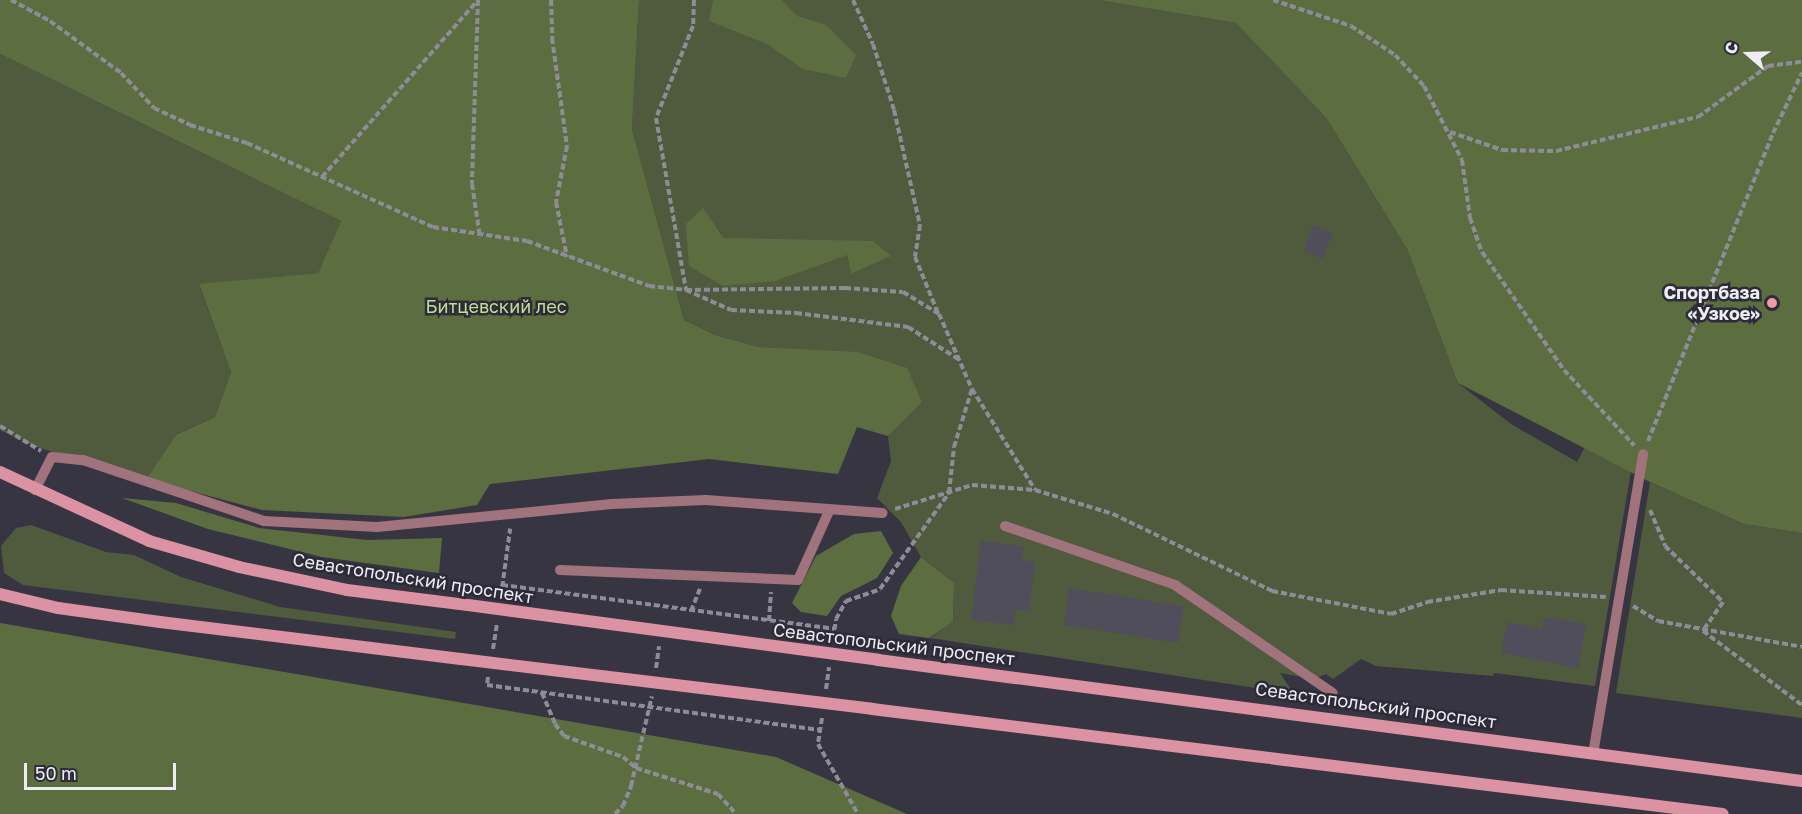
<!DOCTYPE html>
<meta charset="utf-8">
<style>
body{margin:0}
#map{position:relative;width:1802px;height:814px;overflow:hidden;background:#383543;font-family:"Golos Text",sans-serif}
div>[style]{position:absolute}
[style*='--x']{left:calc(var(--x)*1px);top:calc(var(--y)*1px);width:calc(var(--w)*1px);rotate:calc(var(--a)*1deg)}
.green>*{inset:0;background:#4f5b3c}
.forest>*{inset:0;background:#5c6e40}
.building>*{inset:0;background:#514e5c}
.path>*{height:4px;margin-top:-2px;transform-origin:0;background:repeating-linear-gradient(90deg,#8e8c98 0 6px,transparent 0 9px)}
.lane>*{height:10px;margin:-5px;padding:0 5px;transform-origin:5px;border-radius:5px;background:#a0737d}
.secondary>*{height:12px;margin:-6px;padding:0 6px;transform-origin:6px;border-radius:6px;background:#db93a3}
.secondary-bridge>*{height:12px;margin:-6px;padding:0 6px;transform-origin:6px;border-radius:6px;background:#db93a3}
.dots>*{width:16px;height:16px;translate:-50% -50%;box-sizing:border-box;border:3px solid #2e2b38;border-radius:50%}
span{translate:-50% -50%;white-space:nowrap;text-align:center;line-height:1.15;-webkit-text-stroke:5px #2e2b38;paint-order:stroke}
.poi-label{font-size:18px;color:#eeedf6;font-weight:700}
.right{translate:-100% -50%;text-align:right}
.park-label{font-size:18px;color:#c1de95}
.street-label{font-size:18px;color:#eeedf6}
.north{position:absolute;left:1718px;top:24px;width:60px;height:60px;-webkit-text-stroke:4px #2e2b38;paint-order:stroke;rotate:290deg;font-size:16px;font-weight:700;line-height:24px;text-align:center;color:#eeedf6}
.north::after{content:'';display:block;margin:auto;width:21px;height:27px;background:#eeedf6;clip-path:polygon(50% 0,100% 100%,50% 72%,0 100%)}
.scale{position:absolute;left:24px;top:763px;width:152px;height:27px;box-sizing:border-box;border:3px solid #eeedf6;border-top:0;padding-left:8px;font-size:18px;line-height:21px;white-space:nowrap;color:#eeedf6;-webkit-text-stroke:4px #2e2b38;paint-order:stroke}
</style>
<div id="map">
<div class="green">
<i style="clip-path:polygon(evenodd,639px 0,1099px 0,1236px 23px,1327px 119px,1407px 249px,1458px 383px,1511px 424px,1577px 462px,1587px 443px,1632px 465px,1595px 686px,1494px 673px,1493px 676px,1376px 666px,1361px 659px,1333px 679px,1326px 674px,1314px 679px,1280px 673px,1294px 694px,930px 638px,953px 622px,954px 583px,921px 557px,901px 522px,877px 498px,891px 461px,888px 436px,922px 402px,800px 350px,759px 347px,715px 335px,684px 320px,632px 129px,639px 0,716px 226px,724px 238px,890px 256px,851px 274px,847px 254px,829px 260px,689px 266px,716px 226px)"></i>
<i style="clip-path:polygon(0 54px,341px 221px,318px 273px,199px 285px,231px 372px,215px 417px,176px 435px,146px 479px,33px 446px,0 430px)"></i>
<i style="clip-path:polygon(1650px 482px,1744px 524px,1802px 533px,1802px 718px,1616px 693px)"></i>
<i style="clip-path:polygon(31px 525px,106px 552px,134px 555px,181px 577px,280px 607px,456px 632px,455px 639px,23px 585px,4px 573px,1px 546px,16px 528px)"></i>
</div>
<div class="forest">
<i style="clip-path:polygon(0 0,639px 0,632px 129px,684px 320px,715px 335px,759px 347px,858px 352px,907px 368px,922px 402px,888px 436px,857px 427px,838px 474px,709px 459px,490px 484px,477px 505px,404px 517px,262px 510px,146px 479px,176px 435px,215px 417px,231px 372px,199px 284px,318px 273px,341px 221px,0 54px)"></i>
<i style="clip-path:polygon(713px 0,782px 0,797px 16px,826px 25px,856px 55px,846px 78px,803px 69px,767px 44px,709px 21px)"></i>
<i style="clip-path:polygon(1099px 0,1802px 0,1802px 533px,1744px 524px,1650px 482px,1458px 383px,1407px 249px,1327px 119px,1236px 23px)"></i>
<i style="clip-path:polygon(703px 208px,724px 238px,873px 241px,891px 256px,851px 274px,847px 255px,775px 281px,723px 286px,689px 266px,686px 224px)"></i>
<i style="clip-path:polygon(122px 498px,176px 503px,259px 528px,367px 540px,442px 538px,439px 573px,322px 557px,208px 529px)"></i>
<i style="clip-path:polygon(881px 531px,893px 553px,877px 578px,841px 596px,827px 616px,801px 612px,792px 603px,816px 556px,854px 534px)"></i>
<i style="clip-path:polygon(921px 557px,954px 583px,953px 622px,929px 638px,899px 634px,891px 616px,901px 586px)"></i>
<i style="clip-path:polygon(0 623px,776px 757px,907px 814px,0 814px)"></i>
</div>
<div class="building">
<i style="clip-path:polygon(1313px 225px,1333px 233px,1322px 259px,1303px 251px)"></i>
<i style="clip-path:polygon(981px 541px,1024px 546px,1022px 560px,1035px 562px,1029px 611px,1016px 609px,1014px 625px,971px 620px)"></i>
<i style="clip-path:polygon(1069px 588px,1184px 606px,1178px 643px,1064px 625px)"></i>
<i style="clip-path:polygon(1544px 617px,1586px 624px,1578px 668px,1501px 653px,1507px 622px,1542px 629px)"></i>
</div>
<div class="path">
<i style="--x:11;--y:0;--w:44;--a:28.3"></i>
<i style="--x:50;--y:21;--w:88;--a:36.2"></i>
<i style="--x:121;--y:73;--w:48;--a:46.7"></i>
<i style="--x:154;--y:108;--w:40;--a:25"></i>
<i style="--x:190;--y:125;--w:60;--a:17.5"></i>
<i style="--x:247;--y:143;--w:204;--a:24.3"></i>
<i style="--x:433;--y:227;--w:95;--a:8.5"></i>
<i style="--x:527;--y:241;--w:130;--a:20.2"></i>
<i style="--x:649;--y:286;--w:37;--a:6"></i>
<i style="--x:686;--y:290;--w:49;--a:24"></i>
<i style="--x:731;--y:310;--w:65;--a:2.6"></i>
<i style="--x:796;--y:313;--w:113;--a:7.1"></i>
<i style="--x:908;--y:327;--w:59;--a:32.6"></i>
<i style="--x:478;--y:0;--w:184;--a:91.9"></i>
<i style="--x:472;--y:184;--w:54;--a:81.4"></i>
<i style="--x:551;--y:0;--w:38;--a:88"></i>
<i style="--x:552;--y:38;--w:109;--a:82.1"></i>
<i style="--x:567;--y:146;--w:57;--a:101.1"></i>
<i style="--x:556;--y:202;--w:56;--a:78.7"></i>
<i style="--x:694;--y:0;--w:26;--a:92"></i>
<i style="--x:693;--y:26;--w:99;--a:111.9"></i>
<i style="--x:656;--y:118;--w:175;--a:80.1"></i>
<i style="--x:686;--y:290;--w:159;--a:-0.7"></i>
<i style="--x:845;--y:288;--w:58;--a:3.9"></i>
<i style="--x:903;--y:292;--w:42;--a:31.4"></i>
<i style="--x:939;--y:314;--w:82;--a:66.3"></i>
<i style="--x:972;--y:389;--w:119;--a:58"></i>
<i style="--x:853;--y:0;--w:48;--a:65.6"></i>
<i style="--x:873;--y:44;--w:69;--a:72.3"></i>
<i style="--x:894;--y:110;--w:118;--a:77.3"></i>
<i style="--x:920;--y:225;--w:32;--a:99"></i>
<i style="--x:915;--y:257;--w:61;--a:67.7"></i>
<i style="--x:1273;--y:0;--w:82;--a:18.4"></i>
<i style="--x:1351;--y:26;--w:53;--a:33.4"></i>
<i style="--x:1395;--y:55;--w:42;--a:46.9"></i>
<i style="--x:1424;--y:86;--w:83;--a:62.8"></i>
<i style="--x:1462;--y:160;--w:59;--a:82.1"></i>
<i style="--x:1470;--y:218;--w:36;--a:71"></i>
<i style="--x:1482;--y:252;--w:144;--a:55.2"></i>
<i style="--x:1564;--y:370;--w:103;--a:47"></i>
<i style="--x:1450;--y:132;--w:55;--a:19.1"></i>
<i style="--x:1502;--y:150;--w:54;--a:1.1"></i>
<i style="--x:1556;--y:151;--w:146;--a:-13.5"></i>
<i style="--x:1698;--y:117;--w:87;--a:-36.1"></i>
<i style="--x:1768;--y:66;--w:34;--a:-7"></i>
<i style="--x:322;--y:177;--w:235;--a:-48.6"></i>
<i style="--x:0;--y:426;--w:48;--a:31.4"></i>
<i style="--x:1648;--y:441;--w:332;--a:-67.9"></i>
<i style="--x:1773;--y:133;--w:67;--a:-64.2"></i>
<i style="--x:895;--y:509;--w:81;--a:-17.3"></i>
<i style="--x:972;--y:485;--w:63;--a:4.5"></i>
<i style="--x:1035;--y:490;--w:82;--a:17.1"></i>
<i style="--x:1113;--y:514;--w:177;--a:25.8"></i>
<i style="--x:1272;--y:591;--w:121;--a:10.9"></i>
<i style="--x:1391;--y:614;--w:38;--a:-18"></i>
<i style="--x:1427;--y:602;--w:75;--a:-9.2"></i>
<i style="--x:1501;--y:590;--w:105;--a:3.8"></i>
<i style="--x:1650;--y:510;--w:39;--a:67"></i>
<i style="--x:1665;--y:546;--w:81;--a:44"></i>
<i style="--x:1723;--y:602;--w:35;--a:125"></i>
<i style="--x:1703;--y:631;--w:124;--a:36.8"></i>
<i style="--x:502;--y:585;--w:335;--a:7.5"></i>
<i style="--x:501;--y:596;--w:68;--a:-82.3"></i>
<i style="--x:1633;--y:606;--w:29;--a:31"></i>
<i style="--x:1658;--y:621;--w:146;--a:10.2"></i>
<i style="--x:691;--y:611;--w:24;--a:-68"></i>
<i style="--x:769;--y:621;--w:29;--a:-86"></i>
<i style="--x:833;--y:639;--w:20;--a:-81"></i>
<i style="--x:836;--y:619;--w:21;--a:-61"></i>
<i style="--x:846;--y:601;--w:36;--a:-19"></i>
<i style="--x:880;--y:589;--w:118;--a:-54.3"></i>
<i style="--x:949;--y:493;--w:46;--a:-83.8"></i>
<i style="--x:954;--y:447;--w:61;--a:-72.8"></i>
<i style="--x:493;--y:649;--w:25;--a:-81"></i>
<i style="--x:656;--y:668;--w:22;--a:-82"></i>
<i style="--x:488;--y:677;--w:8;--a:97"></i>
<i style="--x:487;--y:685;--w:336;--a:7.7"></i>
<i style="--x:826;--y:689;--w:22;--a:-82"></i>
<i style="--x:542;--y:693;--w:34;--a:67"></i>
<i style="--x:555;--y:724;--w:15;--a:53"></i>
<i style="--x:564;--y:736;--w:63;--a:19.6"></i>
<i style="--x:623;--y:757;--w:17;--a:40"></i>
<i style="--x:636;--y:768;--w:86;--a:17.6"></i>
<i style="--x:718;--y:794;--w:27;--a:48"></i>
<i style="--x:822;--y:718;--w:26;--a:99"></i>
<i style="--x:818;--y:744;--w:81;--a:60.3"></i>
<i style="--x:615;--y:814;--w:11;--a:-45"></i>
<i style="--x:623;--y:806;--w:22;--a:-68"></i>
<i style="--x:631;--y:786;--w:92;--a:-76.9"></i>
</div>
<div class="lane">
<i style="--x:35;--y:490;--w:37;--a:-63"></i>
<i style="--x:52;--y:457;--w:31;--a:6"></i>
<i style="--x:83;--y:460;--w:191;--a:18.6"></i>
<i style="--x:264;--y:521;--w:113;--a:3"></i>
<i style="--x:377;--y:527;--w:236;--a:-5.6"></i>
<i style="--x:612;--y:504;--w:94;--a:-2.4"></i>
<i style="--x:706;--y:500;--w:177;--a:4.2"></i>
<i style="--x:1005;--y:526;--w:180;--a:19.1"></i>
<i style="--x:1175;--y:585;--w:191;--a:34.4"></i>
<i style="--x:560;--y:570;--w:238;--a:2.4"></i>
<i style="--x:798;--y:580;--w:76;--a:-65.8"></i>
<i style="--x:1593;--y:754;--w:304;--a:-80.5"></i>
</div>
<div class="secondary">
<i style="--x:0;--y:472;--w:164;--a:24.8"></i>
<i style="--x:149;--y:541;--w:94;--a:16.1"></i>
<i style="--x:239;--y:567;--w:110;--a:12"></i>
<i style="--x:347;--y:590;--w:122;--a:7.1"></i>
<i style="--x:0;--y:594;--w:60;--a:13.6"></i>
<i style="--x:58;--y:608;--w:103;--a:7.8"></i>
<i style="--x:160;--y:622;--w:303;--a:7"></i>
<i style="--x:878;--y:660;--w:932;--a:7.46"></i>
<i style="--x:872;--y:709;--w:857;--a:7.03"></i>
</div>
<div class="secondary-bridge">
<i style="--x:468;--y:605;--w:414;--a:7.6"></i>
<i style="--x:461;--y:659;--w:414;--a:6.9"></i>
</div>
<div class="dots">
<i style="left:1772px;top:303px;background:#f49aa4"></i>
</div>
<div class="poi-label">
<span class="right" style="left:1760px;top:303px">Спортбаза<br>«Узкое»</span>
</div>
<div class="park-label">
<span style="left:496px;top:306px">Битцевский лес</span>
</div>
<div class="street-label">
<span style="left:413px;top:578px;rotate:9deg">Севастопольский проспект</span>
<span style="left:894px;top:644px;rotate:7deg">Севастопольский проспект</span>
<span style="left:1376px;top:705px;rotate:8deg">Севастопольский проспект</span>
</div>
<div class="north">С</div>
<div class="scale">50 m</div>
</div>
